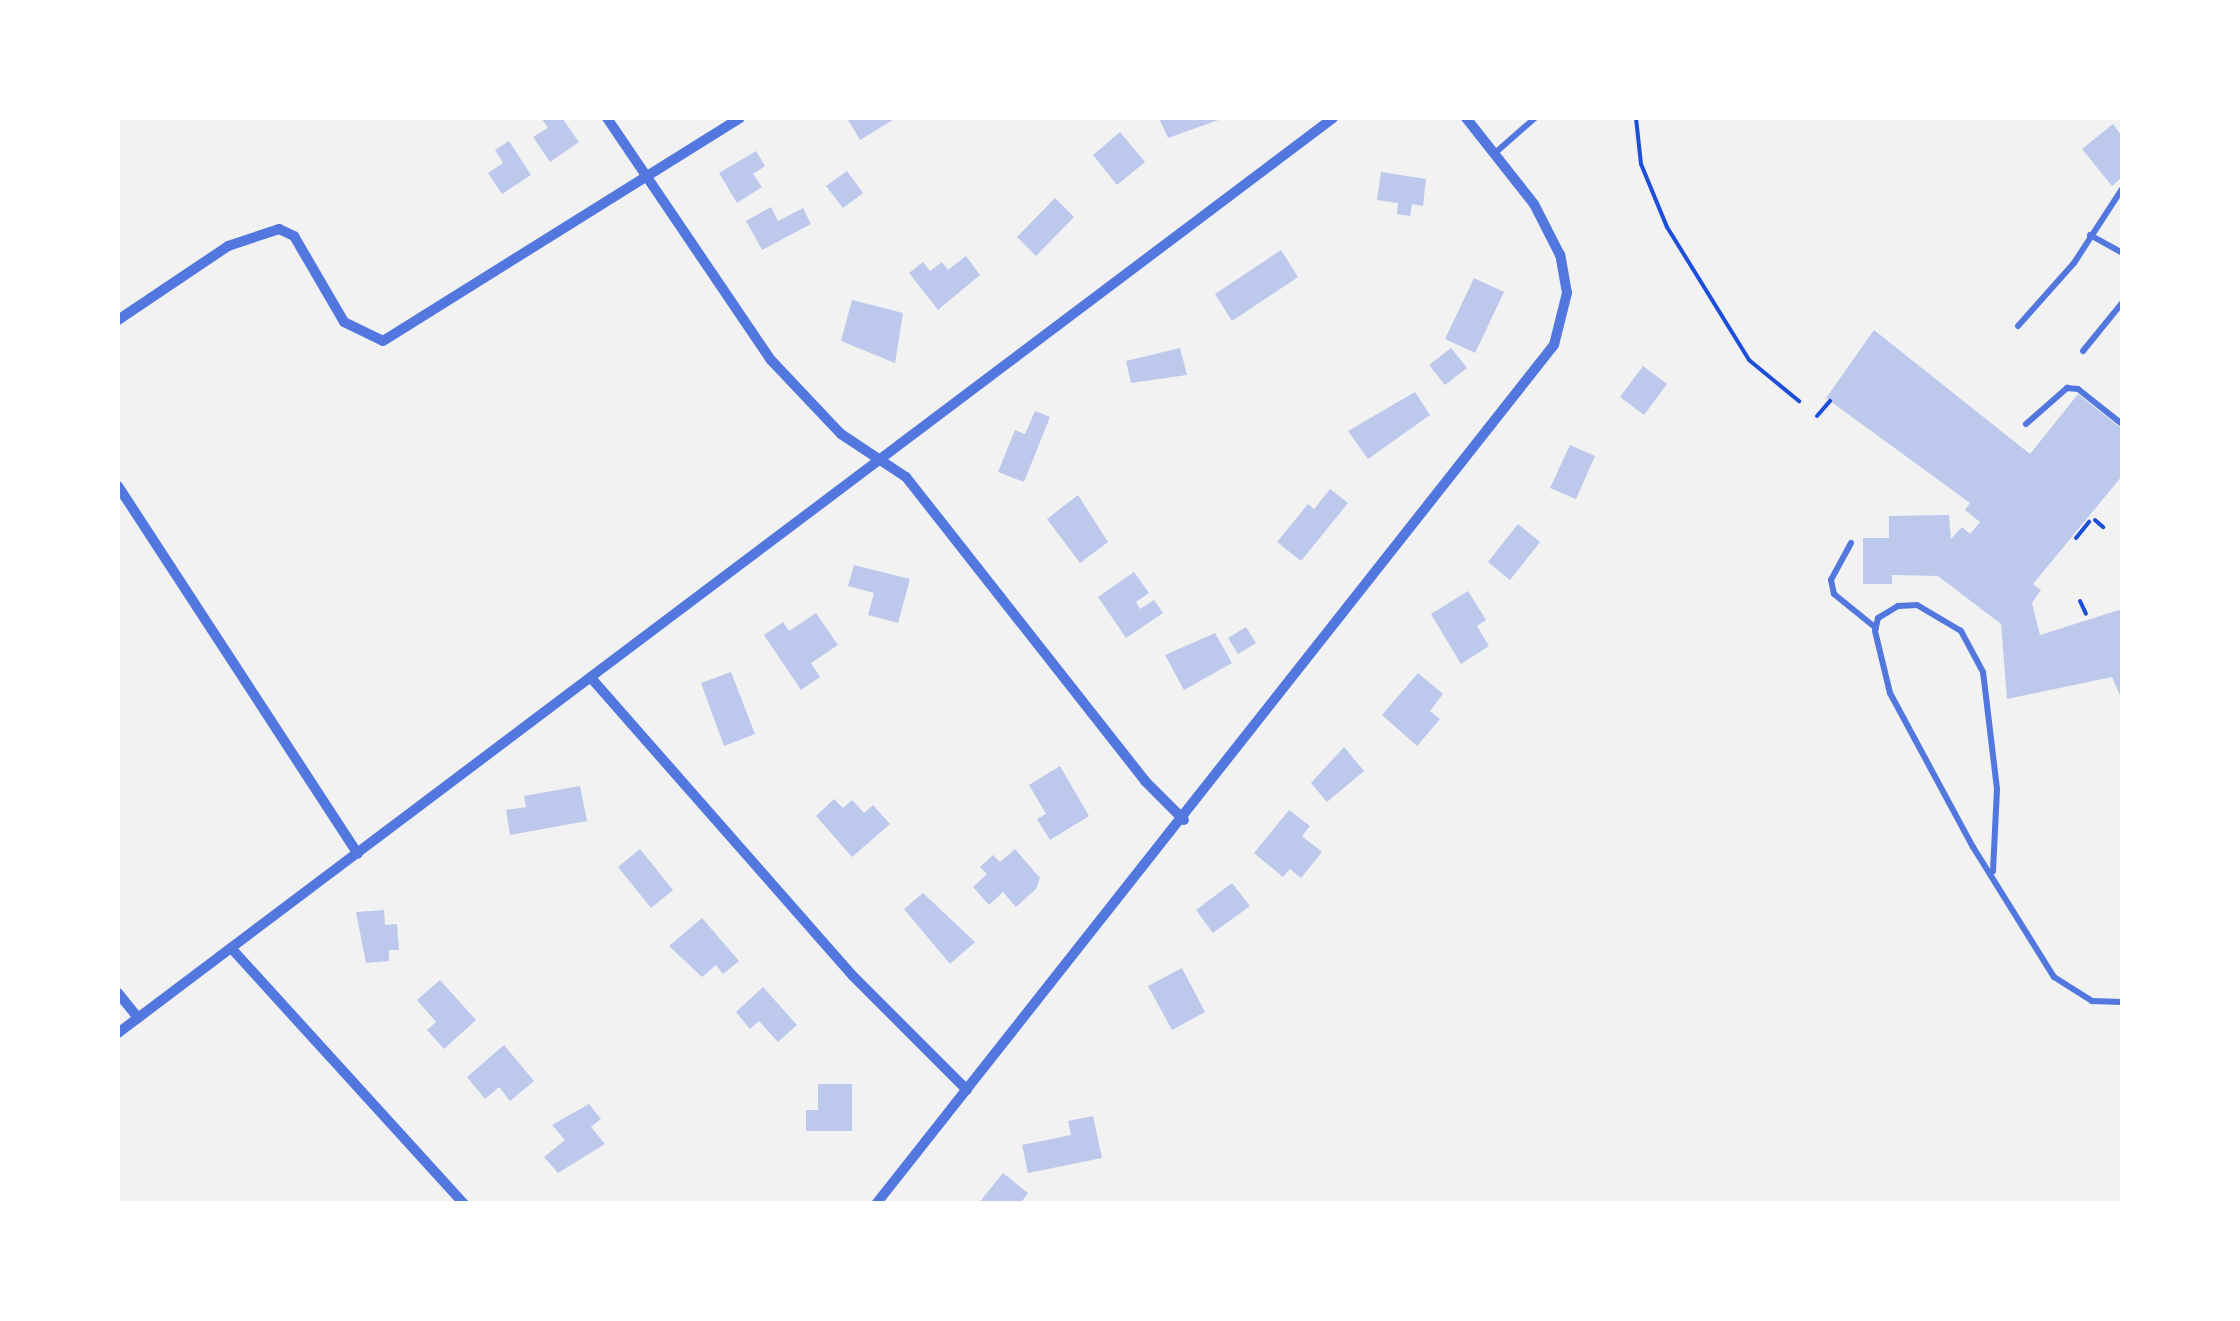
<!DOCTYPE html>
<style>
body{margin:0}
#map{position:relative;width:2240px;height:1321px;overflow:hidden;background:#f2f2f2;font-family:"Times New Roman",serif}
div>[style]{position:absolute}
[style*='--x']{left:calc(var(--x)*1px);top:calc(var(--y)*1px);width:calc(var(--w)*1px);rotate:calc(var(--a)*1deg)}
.building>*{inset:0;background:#bdc9ec}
.path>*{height:4px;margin:-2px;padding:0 2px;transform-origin:2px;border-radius:2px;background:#1d4ed8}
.service>*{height:6px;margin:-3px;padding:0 3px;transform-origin:3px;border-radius:3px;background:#5277de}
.minor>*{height:10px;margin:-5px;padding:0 5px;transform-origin:5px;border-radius:5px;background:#5277de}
span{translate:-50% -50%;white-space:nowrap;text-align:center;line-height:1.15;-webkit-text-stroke:9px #fff;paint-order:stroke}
.frame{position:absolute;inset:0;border:120px solid #fff;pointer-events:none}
</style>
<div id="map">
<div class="building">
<i style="clip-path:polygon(562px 118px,579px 142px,550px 162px,533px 137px,548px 128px,542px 119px)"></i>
<i style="clip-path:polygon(847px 118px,896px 118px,860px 140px)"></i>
<i style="clip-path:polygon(1159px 118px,1224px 118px,1168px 138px)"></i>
<i style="clip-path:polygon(2113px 124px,2122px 136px,2122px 177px,2112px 186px,2082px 149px)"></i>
<i style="clip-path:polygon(1120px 132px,1145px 162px,1117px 185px,1093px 155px)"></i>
<i style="clip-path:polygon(509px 141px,531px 175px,502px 194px,488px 173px,503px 163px,495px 150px)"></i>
<i style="clip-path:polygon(756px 151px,765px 166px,753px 174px,762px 187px,737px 203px,719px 173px)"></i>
<i style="clip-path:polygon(847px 171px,863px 193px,843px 208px,826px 186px)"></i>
<i style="clip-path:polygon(1381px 172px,1426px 179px,1423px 206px,1412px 204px,1410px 216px,1397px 214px,1398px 203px,1377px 200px)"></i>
<i style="clip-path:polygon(1055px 198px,1074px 217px,1036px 256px,1017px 237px)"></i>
<i style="clip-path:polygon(771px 207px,778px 221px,803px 208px,811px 224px,762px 250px,746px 221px)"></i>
<i style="clip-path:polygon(1281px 250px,1298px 277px,1232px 321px,1215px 294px)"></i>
<i style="clip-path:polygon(966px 256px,980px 275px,938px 310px,909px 273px,923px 262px,930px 271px,942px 262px,948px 270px)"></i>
<i style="clip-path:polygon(1474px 278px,1504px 292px,1475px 353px,1445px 339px)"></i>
<i style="clip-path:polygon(852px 300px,903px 313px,895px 363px,841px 341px)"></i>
<i style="clip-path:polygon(1874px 330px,2030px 454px,2078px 394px,2122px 429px,2122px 476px,2033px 584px,2041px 590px,2032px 603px,2040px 635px,2122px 609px,2122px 700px,2112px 677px,2007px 699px,2001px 624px,1938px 576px,1892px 575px,1892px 584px,1863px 584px,1863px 538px,1889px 538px,1889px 516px,1949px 515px,1951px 539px,1962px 527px,1970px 534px,1980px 522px,1965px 510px,1970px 503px,1826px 398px)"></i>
<i style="clip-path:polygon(1180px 348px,1187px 375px,1131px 383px,1126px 361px)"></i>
<i style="clip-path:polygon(1451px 348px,1467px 368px,1445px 385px,1429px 365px)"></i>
<i style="clip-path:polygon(1643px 366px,1667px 384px,1644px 415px,1620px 397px)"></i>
<i style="clip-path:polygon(1415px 392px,1430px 415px,1368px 459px,1348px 431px)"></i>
<i style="clip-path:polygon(1035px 411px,1050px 417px,1024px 482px,998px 472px,1015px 430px,1025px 434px)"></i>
<i style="clip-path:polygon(1570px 445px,1595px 456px,1576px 499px,1550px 488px)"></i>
<i style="clip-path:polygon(1330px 489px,1348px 503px,1301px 561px,1277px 542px,1308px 504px,1314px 509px)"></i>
<i style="clip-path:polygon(1078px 495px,1108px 542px,1080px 563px,1047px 519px)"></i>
<i style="clip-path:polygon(1518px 524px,1540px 542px,1510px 580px,1488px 562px)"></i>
<i style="clip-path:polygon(854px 565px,910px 579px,898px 623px,868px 615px,874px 593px,848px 586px)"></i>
<i style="clip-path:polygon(1134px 572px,1149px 593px,1136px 602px,1140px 609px,1154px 600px,1163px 613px,1126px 638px,1098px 597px)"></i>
<i style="clip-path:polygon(1468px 591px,1486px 620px,1477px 626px,1489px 646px,1461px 664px,1431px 614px)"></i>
<i style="clip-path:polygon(816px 613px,838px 645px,811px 663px,820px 677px,801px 690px,764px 635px,783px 622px,789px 631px)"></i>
<i style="clip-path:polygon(1246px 627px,1256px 643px,1238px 654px,1228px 638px)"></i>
<i style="clip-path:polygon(1215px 633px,1232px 663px,1184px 690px,1165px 655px)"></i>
<i style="clip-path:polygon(731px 672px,755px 734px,724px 746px,701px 683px)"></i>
<i style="clip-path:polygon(1418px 673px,1443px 694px,1430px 711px,1440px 719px,1417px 746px,1382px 715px)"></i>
<i style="clip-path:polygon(1344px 747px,1364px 771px,1327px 802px,1311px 783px)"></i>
<i style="clip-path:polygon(1060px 766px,1089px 816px,1050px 840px,1037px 819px,1046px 814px,1029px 785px)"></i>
<i style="clip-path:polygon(580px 786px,587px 821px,510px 835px,506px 810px,526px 807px,524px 796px)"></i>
<i style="clip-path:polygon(834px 799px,843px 808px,852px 800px,864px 813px,873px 805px,890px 824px,852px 857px,816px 816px)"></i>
<i style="clip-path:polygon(1289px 810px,1310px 826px,1302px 836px,1322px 852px,1301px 878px,1290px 869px,1283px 877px,1254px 853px)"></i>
<i style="clip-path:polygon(640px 849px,673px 890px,651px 908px,618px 867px)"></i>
<i style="clip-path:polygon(1015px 849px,1040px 878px,1036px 889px,1016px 907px,1003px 892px,989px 905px,973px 887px,987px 874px,980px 867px,993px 855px,1000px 862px)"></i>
<i style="clip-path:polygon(1232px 883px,1250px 906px,1213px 933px,1196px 910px)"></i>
<i style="clip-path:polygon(923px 893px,975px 942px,950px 964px,904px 909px)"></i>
<i style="clip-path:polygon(384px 910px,385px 925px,397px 924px,399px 950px,389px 950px,389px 961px,366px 963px,356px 912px)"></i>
<i style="clip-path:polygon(702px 918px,739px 961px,723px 974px,716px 965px,702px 977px,669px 946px)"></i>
<i style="clip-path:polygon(1182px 968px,1205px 1012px,1172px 1030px,1148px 986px)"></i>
<i style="clip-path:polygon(440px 980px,476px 1020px,444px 1049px,427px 1030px,436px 1022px,417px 1000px)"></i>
<i style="clip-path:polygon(763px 987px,797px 1025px,778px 1042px,759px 1021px,750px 1029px,736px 1012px)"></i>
<i style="clip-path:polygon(504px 1045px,534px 1081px,510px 1101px,499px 1087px,485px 1099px,467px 1077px)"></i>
<i style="clip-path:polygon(818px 1084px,852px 1084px,852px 1131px,806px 1131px,806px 1110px,818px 1110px)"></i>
<i style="clip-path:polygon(589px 1104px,601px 1119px,591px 1127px,605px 1144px,558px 1173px,544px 1157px,565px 1140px,552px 1125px)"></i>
<i style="clip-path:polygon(1093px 1116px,1102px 1158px,1028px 1173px,1022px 1145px,1071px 1135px,1068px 1121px)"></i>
<i style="clip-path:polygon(1003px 1173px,1028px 1193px,1020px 1204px,978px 1204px)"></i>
</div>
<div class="path">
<i style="--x:1636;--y:118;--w:46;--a:83.8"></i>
<i style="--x:1641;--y:164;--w:68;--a:67.6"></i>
<i style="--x:1667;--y:227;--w:156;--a:58.3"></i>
<i style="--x:1749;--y:360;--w:65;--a:39.4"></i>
<i style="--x:1817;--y:416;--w:20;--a:-49"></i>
<i style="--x:2095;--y:520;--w:11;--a:41"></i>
<i style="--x:2076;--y:538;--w:21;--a:-51"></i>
<i style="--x:2080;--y:601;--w:14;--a:65"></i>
<i style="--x:2122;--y:603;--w:1;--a:-90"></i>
</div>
<div class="service">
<i style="--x:1495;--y:153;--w:53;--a:-41.2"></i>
<i style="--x:2090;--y:235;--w:37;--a:29"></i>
<i style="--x:2018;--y:326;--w:84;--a:-48.4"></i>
<i style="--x:2074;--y:263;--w:88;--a:-57"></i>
<i style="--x:2083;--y:351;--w:62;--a:-50.9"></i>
<i style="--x:2026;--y:424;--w:55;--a:-41.3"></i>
<i style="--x:2067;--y:388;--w:11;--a:5"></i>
<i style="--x:2078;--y:389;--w:56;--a:38.5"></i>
<i style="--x:1851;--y:543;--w:42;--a:118.4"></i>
<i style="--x:1831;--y:580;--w:14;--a:78"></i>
<i style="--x:1834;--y:594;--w:54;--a:39"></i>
<i style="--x:1993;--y:871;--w:82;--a:-87.2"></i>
<i style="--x:1997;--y:789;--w:118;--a:-96.8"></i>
<i style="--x:1983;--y:672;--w:47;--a:-118.2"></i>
<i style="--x:1961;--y:631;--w:51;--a:-149.4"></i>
<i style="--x:1917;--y:605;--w:19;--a:177"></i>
<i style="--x:1898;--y:606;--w:23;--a:149"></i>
<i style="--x:1878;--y:618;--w:13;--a:103"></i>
<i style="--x:1875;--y:631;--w:64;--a:76.4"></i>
<i style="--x:1890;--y:693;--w:175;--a:61.7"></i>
<i style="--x:1973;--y:847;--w:153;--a:58.1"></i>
<i style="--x:2054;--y:977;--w:45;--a:32.3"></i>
<i style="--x:2092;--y:1001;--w:30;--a:2"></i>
</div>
<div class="minor">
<i style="--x:607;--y:118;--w:292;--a:55.9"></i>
<i style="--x:771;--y:360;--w:102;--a:46.6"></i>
<i style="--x:841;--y:434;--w:78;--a:33.5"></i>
<i style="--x:906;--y:477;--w:387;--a:51.8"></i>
<i style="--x:1145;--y:781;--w:55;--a:45"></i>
<i style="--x:118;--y:320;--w:133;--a:-33.9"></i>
<i style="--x:228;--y:246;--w:54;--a:-18.4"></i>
<i style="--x:279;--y:229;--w:17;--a:25"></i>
<i style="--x:294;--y:236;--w:99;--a:59.8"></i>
<i style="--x:344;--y:322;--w:43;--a:26"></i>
<i style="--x:383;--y:341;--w:421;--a:-32"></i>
<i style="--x:118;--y:486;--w:439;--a:56.9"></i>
<i style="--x:592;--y:679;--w:395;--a:48.7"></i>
<i style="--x:853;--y:976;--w:161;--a:45"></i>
<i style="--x:232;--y:949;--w:345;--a:47.7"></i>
<i style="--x:118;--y:993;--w:32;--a:51"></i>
<i style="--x:118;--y:1033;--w:1521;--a:-36.98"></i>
<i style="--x:876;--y:1204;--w:1094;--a:-51.72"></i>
<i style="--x:1554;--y:345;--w:54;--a:-76"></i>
<i style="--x:1567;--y:293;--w:39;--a:-100"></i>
<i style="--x:1560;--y:255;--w:57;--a:-117"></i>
<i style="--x:1534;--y:204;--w:110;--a:-128.3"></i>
</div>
<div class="frame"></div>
</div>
